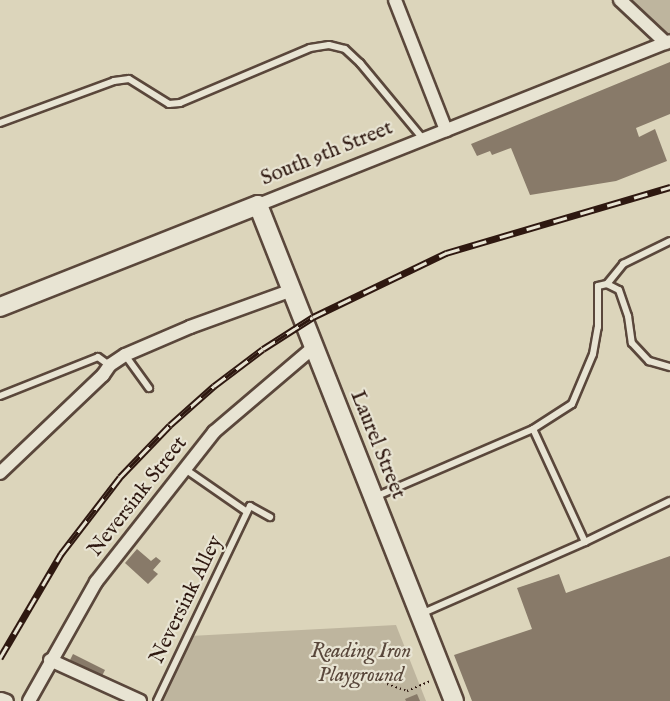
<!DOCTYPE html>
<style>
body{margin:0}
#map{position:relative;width:670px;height:701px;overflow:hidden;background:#dcd5bb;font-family:"IM FELL English",serif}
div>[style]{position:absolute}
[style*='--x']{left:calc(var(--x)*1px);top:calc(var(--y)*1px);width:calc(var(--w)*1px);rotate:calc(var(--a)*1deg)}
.green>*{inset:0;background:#beb59e}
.building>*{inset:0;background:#887a69}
.path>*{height:2px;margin-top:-1px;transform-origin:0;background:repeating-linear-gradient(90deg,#2e1810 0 1.5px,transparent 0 4.5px)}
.roads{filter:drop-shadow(2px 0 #5a473b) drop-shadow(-2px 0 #5a473b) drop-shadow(0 2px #5a473b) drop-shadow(0 -2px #5a473b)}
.lane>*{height:6px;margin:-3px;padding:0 3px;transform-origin:3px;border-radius:3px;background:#e8e4d3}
.street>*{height:12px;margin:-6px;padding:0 6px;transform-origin:6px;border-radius:6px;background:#e8e4d3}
.secondary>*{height:18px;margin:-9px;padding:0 9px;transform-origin:9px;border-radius:9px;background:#e8e4d3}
.rail>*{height:7px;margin-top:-3.5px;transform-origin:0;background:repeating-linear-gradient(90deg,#e8e4d3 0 14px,#2e1810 0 28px);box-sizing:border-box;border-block:2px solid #2e1810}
span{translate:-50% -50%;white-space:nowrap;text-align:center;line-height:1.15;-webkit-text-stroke:4.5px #e8e4d3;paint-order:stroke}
.street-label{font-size:21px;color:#2e1810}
.park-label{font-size:21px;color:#59473b;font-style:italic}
</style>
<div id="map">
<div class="green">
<i style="clip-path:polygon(620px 0,670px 0,670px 46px)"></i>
<i style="clip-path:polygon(396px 625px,426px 701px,159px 701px,190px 636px)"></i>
</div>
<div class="building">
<i style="clip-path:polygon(670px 62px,670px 114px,636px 128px,639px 137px,655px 129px,667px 161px,616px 181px,530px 195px,511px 148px,492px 155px,490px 151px,477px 156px,471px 144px)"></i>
<i style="clip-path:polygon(137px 549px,151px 561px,156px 557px,161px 561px,153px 570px,158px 574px,148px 584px,125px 563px)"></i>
<i style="clip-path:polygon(670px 556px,670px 701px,472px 701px,454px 655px,532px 629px,517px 588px,559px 574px,566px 593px)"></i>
<i style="clip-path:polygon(73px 654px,105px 670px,101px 678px,69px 662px)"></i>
<i style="clip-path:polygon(417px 694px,420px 701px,406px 701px,405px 699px)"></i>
</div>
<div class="path">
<i style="--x:387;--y:684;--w:21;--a:19"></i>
<i style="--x:407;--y:691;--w:25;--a:-23"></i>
</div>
<div class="roads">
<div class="lane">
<i style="--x:0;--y:123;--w:121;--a:-20.2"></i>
<i style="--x:114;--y:81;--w:15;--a:-8"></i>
<i style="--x:129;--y:79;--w:47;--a:32"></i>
<i style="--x:169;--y:104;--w:11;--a:-5"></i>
<i style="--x:180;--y:103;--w:141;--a:-22.9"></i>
<i style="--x:310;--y:48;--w:19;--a:-9"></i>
<i style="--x:329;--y:45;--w:16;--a:14"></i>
<i style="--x:345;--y:49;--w:21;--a:43"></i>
<i style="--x:360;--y:63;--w:99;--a:50.3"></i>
<i style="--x:607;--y:284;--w:26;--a:-51"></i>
<i style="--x:623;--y:264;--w:52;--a:-26.1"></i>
<i style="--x:125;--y:355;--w:41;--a:54"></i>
<i style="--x:0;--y:396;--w:105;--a:-21.7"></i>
<i style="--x:98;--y:357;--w:14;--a:36"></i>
<i style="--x:185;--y:469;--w:75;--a:34.7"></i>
<i style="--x:377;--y:496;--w:170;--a:-23.2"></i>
<i style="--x:585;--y:542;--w:94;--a:-25.8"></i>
<i style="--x:423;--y:613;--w:177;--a:-23.7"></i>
<i style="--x:585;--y:542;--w:124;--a:-114.7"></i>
<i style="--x:533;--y:429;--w:46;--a:-32.7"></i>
<i style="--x:572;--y:404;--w:54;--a:-67.2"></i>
<i style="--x:593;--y:354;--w:27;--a:-80"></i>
<i style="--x:598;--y:327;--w:41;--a:-90"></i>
<i style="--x:598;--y:286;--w:9;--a:-13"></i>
<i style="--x:607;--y:284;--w:13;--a:27"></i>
<i style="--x:619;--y:290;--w:28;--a:71"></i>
<i style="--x:628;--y:316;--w:27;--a:82"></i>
<i style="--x:632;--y:343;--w:25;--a:47"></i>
<i style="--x:649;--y:361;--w:22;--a:16"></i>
<i style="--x:157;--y:701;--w:216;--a:-64.5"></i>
<i style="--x:250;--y:506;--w:23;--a:29"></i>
</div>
<div class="street">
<i style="--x:395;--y:0;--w:140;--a:68.6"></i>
<i style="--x:620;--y:0;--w:63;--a:43.1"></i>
<i style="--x:258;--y:205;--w:443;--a:-21.7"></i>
<i style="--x:0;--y:473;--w:142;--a:-43.6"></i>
<i style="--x:103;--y:375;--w:12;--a:-55"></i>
<i style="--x:110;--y:365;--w:18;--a:-34"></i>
<i style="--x:125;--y:355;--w:71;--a:-23.3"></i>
<i style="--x:190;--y:327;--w:109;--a:-19.9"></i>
<i style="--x:50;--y:660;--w:99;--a:24.5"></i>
<i style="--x:1;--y:699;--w:6;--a:18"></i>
<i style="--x:29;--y:701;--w:137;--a:-60.6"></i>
<i style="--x:96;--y:582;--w:191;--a:-51.8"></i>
<i style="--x:214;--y:432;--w:131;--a:-40.4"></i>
</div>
<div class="secondary">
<i style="--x:0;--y:307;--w:277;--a:-21.6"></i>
<i style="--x:258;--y:205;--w:533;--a:68.44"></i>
</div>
</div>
<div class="rail">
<i style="--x:0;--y:658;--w:121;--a:-59.6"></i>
<i style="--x:61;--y:554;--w:97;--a:-52.5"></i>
<i style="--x:120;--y:477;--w:72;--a:-46.1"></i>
<i style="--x:170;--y:425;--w:59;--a:-41.6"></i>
<i style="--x:214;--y:386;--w:61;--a:-37.1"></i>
<i style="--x:263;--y:349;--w:59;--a:-32.6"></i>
<i style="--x:313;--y:317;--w:148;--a:-25.7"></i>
<i style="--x:446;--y:253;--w:234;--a:-16.4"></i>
</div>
<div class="street-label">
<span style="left:327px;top:154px;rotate:-22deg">South 9th Street</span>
<span style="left:377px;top:445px;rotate:68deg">Laurel Street</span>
<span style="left:138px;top:497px;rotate:-52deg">Neversink Street</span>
<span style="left:187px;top:600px;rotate:-64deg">Neversink Alley</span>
</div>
<div class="park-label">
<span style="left:361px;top:664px">Reading Iron<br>Playground</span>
</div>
</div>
